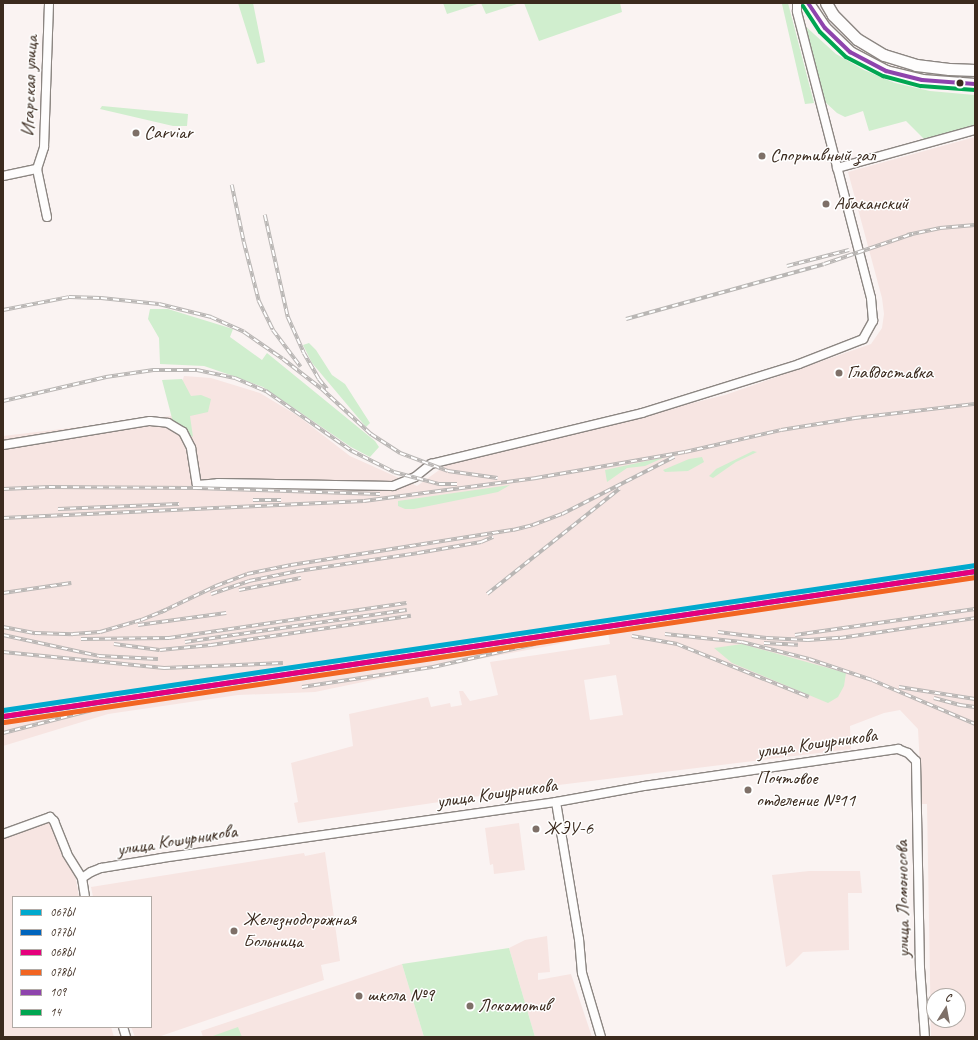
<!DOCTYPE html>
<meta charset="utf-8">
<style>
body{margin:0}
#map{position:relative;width:978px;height:1040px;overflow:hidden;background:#faf3f2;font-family:Caveat,sans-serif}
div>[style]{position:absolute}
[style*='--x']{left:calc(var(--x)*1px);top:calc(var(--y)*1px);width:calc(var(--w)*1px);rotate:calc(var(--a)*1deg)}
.built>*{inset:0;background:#f7e5e2}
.green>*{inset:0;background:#d0eece}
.roads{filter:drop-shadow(1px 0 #8c8682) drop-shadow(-1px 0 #8c8682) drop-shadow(0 1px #8c8682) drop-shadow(0 -1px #8c8682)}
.minor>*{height:8px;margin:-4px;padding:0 4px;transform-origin:4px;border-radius:4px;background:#fefdfd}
.major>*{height:11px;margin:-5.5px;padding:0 5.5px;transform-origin:5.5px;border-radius:5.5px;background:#fefdfd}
.rail>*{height:3.5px;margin-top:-1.75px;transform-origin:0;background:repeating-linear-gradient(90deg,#fff 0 6px,#b9b6b4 0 12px);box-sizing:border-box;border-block:1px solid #b9b6b4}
.bus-1>*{height:4px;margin:-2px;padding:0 2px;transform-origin:2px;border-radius:2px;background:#8e44ad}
.bus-2>*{height:4px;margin:-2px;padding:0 2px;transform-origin:2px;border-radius:2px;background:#00a651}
.rail-1>*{height:5px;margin:-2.5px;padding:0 2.5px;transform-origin:2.5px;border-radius:2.5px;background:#00a9ce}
.rail-2>*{height:5px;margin:-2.5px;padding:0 2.5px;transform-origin:2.5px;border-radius:2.5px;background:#0065bd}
.rail-3>*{height:5px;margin:-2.5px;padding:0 2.5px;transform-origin:2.5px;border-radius:2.5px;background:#e5007d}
.rail-4>*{height:5px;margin:-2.5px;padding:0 2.5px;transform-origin:2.5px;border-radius:2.5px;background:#f26522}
.dots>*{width:11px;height:11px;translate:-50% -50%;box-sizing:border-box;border:2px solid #fff;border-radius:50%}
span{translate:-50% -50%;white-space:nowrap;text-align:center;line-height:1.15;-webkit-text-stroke:3px #fff;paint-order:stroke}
.street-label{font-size:19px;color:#3b2a1e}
.poi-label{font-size:19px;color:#3b2a1e}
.left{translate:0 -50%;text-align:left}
.frame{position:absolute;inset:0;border:4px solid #3b2a1e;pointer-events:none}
.legend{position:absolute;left:12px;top:896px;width:140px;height:132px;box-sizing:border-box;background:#fff;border:1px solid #b1aaa5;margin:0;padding:5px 7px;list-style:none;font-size:12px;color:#3b2a1e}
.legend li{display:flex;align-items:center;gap:8px;height:20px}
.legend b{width:20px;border:1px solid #b1aaa5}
.north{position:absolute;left:926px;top:988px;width:40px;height:40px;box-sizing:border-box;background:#fff;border:1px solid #b1aaa5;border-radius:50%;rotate:11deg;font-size:11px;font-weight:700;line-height:16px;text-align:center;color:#3b2a1e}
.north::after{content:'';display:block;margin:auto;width:14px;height:18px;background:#7e7068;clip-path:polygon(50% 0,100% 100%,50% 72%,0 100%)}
</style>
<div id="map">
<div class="built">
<i style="clip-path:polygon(evenodd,975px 137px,975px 1037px,931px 1037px,927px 804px,922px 804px,918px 729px,900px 710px,884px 713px,850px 726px,851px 749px,526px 789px,298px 823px,294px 803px,298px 802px,291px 763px,353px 746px,349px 714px,428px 697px,431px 707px,450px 703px,451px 707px,462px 705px,459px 691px,463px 691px,470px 701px,498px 695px,490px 662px,610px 644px,608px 633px,549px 646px,425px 669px,315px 692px,238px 695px,108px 714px,3px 746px,3px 436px,171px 416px,184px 376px,211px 378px,260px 393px,298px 416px,350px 456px,417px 486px,449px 463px,725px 395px,871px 344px,882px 328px,884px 314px,882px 298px,848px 172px,975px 137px,616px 675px,623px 715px,590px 720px,584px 680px,616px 675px,975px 137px,934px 996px,958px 996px,958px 1020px,934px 1020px,934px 996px)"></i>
<i style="clip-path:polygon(50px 821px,75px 874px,79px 897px,13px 897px,13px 1027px,111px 1027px,114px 1037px,3px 1037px,3px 835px)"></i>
<i style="clip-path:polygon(519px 823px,525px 870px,494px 874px,493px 864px,490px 865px,485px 828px)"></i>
<i style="clip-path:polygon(325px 852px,340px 961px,321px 965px,324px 980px,158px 1037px,135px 1037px,131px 1027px,151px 1027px,151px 897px,93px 897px,91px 887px,304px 853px,305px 856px)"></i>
<i style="clip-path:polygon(809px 871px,860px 871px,862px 893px,848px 893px,849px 950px,803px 952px,790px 965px,786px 967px,772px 875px)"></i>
<i style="clip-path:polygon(547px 936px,550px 972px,538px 973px,538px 980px,571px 974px,592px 1037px,535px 1037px,509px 948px,525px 940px)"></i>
<i style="clip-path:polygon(402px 964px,424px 1037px,203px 1037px,201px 1031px)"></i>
</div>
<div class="green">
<i style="clip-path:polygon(238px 3px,253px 3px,265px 62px,257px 64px)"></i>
<i style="clip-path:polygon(443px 3px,520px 3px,486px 14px,481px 3px,447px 14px)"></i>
<i style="clip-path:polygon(524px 3px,620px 3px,622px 12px,539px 41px)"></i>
<i style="clip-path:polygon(788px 3px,814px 103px,805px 104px,782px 4px)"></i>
<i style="clip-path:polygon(803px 24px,836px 54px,864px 70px,895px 83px,930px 91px,975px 95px,975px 127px,925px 140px,906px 121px,869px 131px,863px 111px,845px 117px,837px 113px,824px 101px)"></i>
<i style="clip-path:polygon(102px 106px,188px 114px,187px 126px,173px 126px,100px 109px)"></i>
<i style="clip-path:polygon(150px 309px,168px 309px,233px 329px,230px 337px,262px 360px,267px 353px,375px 441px,379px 447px,370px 457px,351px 447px,263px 387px,239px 378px,204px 366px,160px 364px,159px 338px,148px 319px)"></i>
<i style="clip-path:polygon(309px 343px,316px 350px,332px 375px,345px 384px,370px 423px,366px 427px,312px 363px,303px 345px)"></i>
<i style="clip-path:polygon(182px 379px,191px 396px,201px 395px,211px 399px,208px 412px,190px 416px,193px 437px,185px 432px,180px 424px,173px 422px,162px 380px)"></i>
<i style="clip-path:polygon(753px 451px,757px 452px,736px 462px,713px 478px,709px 476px,716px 469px)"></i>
<i style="clip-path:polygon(665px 457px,645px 466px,627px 468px,607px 482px,605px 470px)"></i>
<i style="clip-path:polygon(702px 457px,704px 462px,688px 471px,665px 472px,663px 470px,689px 459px)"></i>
<i style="clip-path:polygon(510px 485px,498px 492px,414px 509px,405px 509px,398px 506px,398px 501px)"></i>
<i style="clip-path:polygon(742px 644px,846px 673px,844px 686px,838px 697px,828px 703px,732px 663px,714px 648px)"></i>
<i style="clip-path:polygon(509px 948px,535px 1037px,424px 1037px,402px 964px)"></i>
<i style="clip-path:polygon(238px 1027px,242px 1037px,210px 1037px)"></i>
</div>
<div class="roads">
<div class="minor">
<i style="--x:837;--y:168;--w:143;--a:-15.4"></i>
<i style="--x:3;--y:176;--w:35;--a:-12"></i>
<i style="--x:47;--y:217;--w:49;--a:-101.8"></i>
<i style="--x:37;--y:169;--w:23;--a:-72"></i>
<i style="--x:44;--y:147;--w:144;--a:-88"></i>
<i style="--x:3;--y:445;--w:149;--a:-9.3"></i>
<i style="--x:150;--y:421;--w:18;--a:6"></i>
<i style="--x:168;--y:423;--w:17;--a:31"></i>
<i style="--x:183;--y:432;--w:18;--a:63"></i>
<i style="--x:191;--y:448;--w:37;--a:81"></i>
<i style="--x:197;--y:485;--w:21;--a:-5"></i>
<i style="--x:218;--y:483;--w:175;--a:1"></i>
<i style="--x:393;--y:486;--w:24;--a:-22"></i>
<i style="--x:415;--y:477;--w:21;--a:-39"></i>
<i style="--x:431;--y:464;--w:217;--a:-13.6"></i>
<i style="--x:642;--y:413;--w:164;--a:-17.3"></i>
<i style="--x:799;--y:364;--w:69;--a:-21.3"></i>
<i style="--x:863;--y:339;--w:21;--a:-61"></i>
<i style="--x:873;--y:321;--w:23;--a:-95"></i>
<i style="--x:871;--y:298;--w:296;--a:-104.5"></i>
<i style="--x:797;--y:11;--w:8;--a:-90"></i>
<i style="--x:556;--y:802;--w:139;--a:80.5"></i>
<i style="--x:579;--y:939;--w:34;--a:85"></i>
<i style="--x:582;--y:973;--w:67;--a:73.5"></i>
<i style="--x:3;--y:834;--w:50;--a:-19.9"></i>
<i style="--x:50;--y:817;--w:6;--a:45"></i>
<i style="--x:54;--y:821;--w:35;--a:68"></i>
<i style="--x:67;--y:854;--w:28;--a:58"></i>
<i style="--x:82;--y:878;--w:19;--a:81"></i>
<i style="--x:82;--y:878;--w:11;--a:-34"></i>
<i style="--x:91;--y:872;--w:11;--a:-22"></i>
<i style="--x:101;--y:868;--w:62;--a:-9.3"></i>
<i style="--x:162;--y:858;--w:398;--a:-8.1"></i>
<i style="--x:556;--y:802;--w:89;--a:-10.3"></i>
<i style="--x:644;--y:786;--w:257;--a:-8.3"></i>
<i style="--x:898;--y:749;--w:11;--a:22"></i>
<i style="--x:908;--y:753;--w:11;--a:45"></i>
<i style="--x:916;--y:761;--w:207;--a:88.9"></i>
<i style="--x:920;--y:968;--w:69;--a:85.9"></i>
<i style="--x:123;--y:1027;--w:10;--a:73"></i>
</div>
<div class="major">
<i style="--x:808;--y:3;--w:30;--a:56"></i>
<i style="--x:825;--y:28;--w:35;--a:44"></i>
<i style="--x:850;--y:52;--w:41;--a:27.8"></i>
<i style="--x:886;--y:71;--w:37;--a:14"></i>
<i style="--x:922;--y:80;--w:53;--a:4.3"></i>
<i style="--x:826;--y:3;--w:14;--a:60"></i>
<i style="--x:833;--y:15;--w:34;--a:45"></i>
<i style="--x:857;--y:39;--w:31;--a:31"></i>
<i style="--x:884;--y:55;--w:34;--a:17"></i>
<i style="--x:916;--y:65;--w:33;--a:7"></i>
<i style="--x:949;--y:69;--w:26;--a:2"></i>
</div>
</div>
<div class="rail">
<i style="--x:232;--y:185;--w:58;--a:78.1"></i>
<i style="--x:244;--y:242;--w:61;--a:75.7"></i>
<i style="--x:259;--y:301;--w:32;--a:64"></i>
<i style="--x:273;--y:330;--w:46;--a:52.9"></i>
<i style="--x:265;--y:215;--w:105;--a:77.3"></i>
<i style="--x:288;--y:317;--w:39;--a:66"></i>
<i style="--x:304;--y:353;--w:30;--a:60"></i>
<i style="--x:319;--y:379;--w:13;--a:51"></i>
<i style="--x:907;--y:235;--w:34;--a:-12"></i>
<i style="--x:940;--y:228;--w:35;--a:-5"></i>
<i style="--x:787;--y:266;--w:64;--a:-14.5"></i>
<i style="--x:3;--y:310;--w:67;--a:-11.1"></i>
<i style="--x:69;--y:297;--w:32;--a:2"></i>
<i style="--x:101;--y:298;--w:58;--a:5.9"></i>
<i style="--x:159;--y:304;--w:54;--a:14"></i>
<i style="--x:211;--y:317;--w:36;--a:24"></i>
<i style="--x:244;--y:332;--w:47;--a:34.7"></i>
<i style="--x:283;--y:359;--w:49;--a:37.6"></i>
<i style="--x:322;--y:389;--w:67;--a:42.6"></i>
<i style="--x:371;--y:434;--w:35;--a:33"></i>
<i style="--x:400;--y:453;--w:51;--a:20.6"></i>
<i style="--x:448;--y:471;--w:50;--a:8"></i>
<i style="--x:626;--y:319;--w:205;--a:-15.5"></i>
<i style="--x:824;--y:264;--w:93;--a:-18.8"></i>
<i style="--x:3;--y:401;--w:106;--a:-13.1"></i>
<i style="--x:106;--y:377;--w:48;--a:-8.5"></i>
<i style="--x:153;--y:370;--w:44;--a:0"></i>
<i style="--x:197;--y:370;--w:39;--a:12"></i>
<i style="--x:235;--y:378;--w:34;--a:23"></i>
<i style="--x:266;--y:391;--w:105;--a:34.9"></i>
<i style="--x:352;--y:451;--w:47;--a:26.6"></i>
<i style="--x:394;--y:472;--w:47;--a:14.9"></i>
<i style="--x:439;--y:484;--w:18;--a:0"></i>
<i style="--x:3;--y:489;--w:46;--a:-2.5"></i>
<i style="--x:49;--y:487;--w:147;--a:0.4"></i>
<i style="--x:196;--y:488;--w:184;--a:1.9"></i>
<i style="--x:253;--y:500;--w:28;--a:0"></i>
<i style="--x:58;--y:509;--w:121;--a:-2.4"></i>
<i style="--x:3;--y:518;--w:361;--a:-2.7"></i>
<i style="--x:364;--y:501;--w:174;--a:-7.6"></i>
<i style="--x:536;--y:478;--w:151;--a:-9.9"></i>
<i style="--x:685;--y:452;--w:98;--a:-12.9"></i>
<i style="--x:781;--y:430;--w:75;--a:-9.2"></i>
<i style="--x:855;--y:418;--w:121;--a:-6.7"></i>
<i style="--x:239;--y:590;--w:63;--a:-11"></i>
<i style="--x:3;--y:593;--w:69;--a:-8.4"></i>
<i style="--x:211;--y:594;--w:40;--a:-18.9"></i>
<i style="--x:249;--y:581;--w:50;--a:-11.5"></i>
<i style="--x:298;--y:571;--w:121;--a:-8.5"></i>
<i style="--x:418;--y:553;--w:64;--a:-9.9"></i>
<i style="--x:481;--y:542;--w:13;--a:-23"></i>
<i style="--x:487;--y:594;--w:169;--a:-38.5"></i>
<i style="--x:161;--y:612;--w:61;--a:-25.3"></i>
<i style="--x:216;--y:586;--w:33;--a:-21"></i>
<i style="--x:247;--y:574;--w:45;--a:-11.6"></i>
<i style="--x:291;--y:565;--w:225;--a:-9"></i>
<i style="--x:513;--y:530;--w:21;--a:-14"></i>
<i style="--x:533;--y:525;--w:31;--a:-21"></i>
<i style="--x:562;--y:514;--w:126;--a:-27"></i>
<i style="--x:138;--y:625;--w:89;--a:-7.8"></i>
<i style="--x:3;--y:627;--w:33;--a:11"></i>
<i style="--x:35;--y:633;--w:38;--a:2"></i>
<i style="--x:73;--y:634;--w:27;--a:-4"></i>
<i style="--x:100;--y:632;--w:43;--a:-16.3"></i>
<i style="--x:141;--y:620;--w:27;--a:-22"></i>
<i style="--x:718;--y:632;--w:49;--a:7"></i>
<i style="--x:767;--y:638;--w:41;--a:2.8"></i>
<i style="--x:808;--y:640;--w:32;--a:-4"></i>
<i style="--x:840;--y:638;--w:136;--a:-8.4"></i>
<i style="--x:665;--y:634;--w:77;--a:5.9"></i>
<i style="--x:742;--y:642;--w:69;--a:14.2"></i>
<i style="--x:809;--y:659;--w:66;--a:18.4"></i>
<i style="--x:872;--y:680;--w:112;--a:23.1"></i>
<i style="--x:3;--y:635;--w:98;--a:12.3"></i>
<i style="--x:99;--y:656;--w:59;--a:2.9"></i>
<i style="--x:795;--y:635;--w:182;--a:-8.2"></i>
<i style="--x:632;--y:636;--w:46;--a:10.1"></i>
<i style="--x:677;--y:644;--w:142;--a:21.9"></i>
<i style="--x:81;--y:639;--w:88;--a:-0.7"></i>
<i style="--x:169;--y:638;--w:240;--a:-8.4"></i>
<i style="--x:185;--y:642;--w:224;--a:-8.2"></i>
<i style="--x:764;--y:643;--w:34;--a:3"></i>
<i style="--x:114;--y:644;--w:46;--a:7.4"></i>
<i style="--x:160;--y:650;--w:51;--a:-5.6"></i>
<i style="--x:211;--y:645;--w:202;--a:-8.3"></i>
<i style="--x:3;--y:652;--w:162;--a:5.7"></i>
<i style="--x:164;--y:668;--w:119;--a:-2.4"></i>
<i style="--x:302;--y:687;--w:133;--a:-8.7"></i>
<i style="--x:433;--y:667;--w:105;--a:-12.7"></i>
<i style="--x:899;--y:687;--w:77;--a:9"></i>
<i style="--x:934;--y:698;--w:27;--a:15"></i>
<i style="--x:960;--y:705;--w:15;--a:8"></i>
<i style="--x:3;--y:733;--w:92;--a:-14.5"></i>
</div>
<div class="bus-1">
<i style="--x:808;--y:3;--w:30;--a:56"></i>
<i style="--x:825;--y:28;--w:35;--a:44"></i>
<i style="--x:850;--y:52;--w:41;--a:27.8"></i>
<i style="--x:886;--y:71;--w:37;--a:14"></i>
<i style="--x:922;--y:80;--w:53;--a:4.3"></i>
</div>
<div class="bus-2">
<i style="--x:803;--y:6;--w:31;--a:57"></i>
<i style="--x:820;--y:32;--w:36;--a:44"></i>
<i style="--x:846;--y:57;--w:42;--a:27.2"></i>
<i style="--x:883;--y:76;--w:39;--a:15"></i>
<i style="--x:921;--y:86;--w:54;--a:4.2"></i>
</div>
<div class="rail-1">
<i style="--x:3;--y:710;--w:983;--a:-8.48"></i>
</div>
<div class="rail-2">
<i style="--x:4;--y:716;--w:982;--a:-8.49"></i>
</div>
<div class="rail-3">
<i style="--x:3;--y:716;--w:983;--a:-8.48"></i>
</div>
<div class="rail-4">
<i style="--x:4;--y:722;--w:982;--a:-8.49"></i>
</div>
<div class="dots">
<i style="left:960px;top:83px;background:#3b2a1e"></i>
<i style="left:136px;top:133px;background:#7e7068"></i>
<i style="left:762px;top:156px;background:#7e7068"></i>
<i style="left:826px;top:204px;background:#7e7068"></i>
<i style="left:839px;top:373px;background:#7e7068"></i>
<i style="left:748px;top:790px;background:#7e7068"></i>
<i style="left:536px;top:829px;background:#7e7068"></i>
<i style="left:234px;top:931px;background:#7e7068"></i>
<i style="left:359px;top:996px;background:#7e7068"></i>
<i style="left:470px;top:1006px;background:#7e7068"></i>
</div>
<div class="street-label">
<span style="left:30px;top:86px;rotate:-88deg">Игарская улица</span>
<span style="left:817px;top:744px;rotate:-8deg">улица Кошурникова</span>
<span style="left:497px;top:794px;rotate:-8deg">улица Кошурникова</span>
<span style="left:177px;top:841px;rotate:-9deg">улица Кошурникова</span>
<span style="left:903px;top:899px;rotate:-91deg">улица Ломоносова</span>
</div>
<div class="poi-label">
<span class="left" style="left:144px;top:133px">Carviar</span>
<span class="left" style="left:770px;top:156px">Спортивный зал</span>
<span class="left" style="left:834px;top:204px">Абаканский</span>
<span class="left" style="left:847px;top:373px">Главдоставка</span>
<span class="left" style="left:756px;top:790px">Почтовое<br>отделение №11</span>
<span class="left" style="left:544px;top:829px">ЖЭУ-6</span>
<span class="left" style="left:243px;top:931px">Железнодорожная<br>Больница</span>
<span class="left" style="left:367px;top:996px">школа №9</span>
<span class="left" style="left:478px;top:1006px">Локомотив</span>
</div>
<div class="frame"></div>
<ul class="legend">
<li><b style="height:5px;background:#00a9ce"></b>067Ы</li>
<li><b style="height:5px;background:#0065bd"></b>077Ы</li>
<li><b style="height:5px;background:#e5007d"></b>068Ы</li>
<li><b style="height:5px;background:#f26522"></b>078Ы</li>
<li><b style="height:5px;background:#8e44ad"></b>109</li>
<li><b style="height:5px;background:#00a651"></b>14</li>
</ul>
<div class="north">С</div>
</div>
